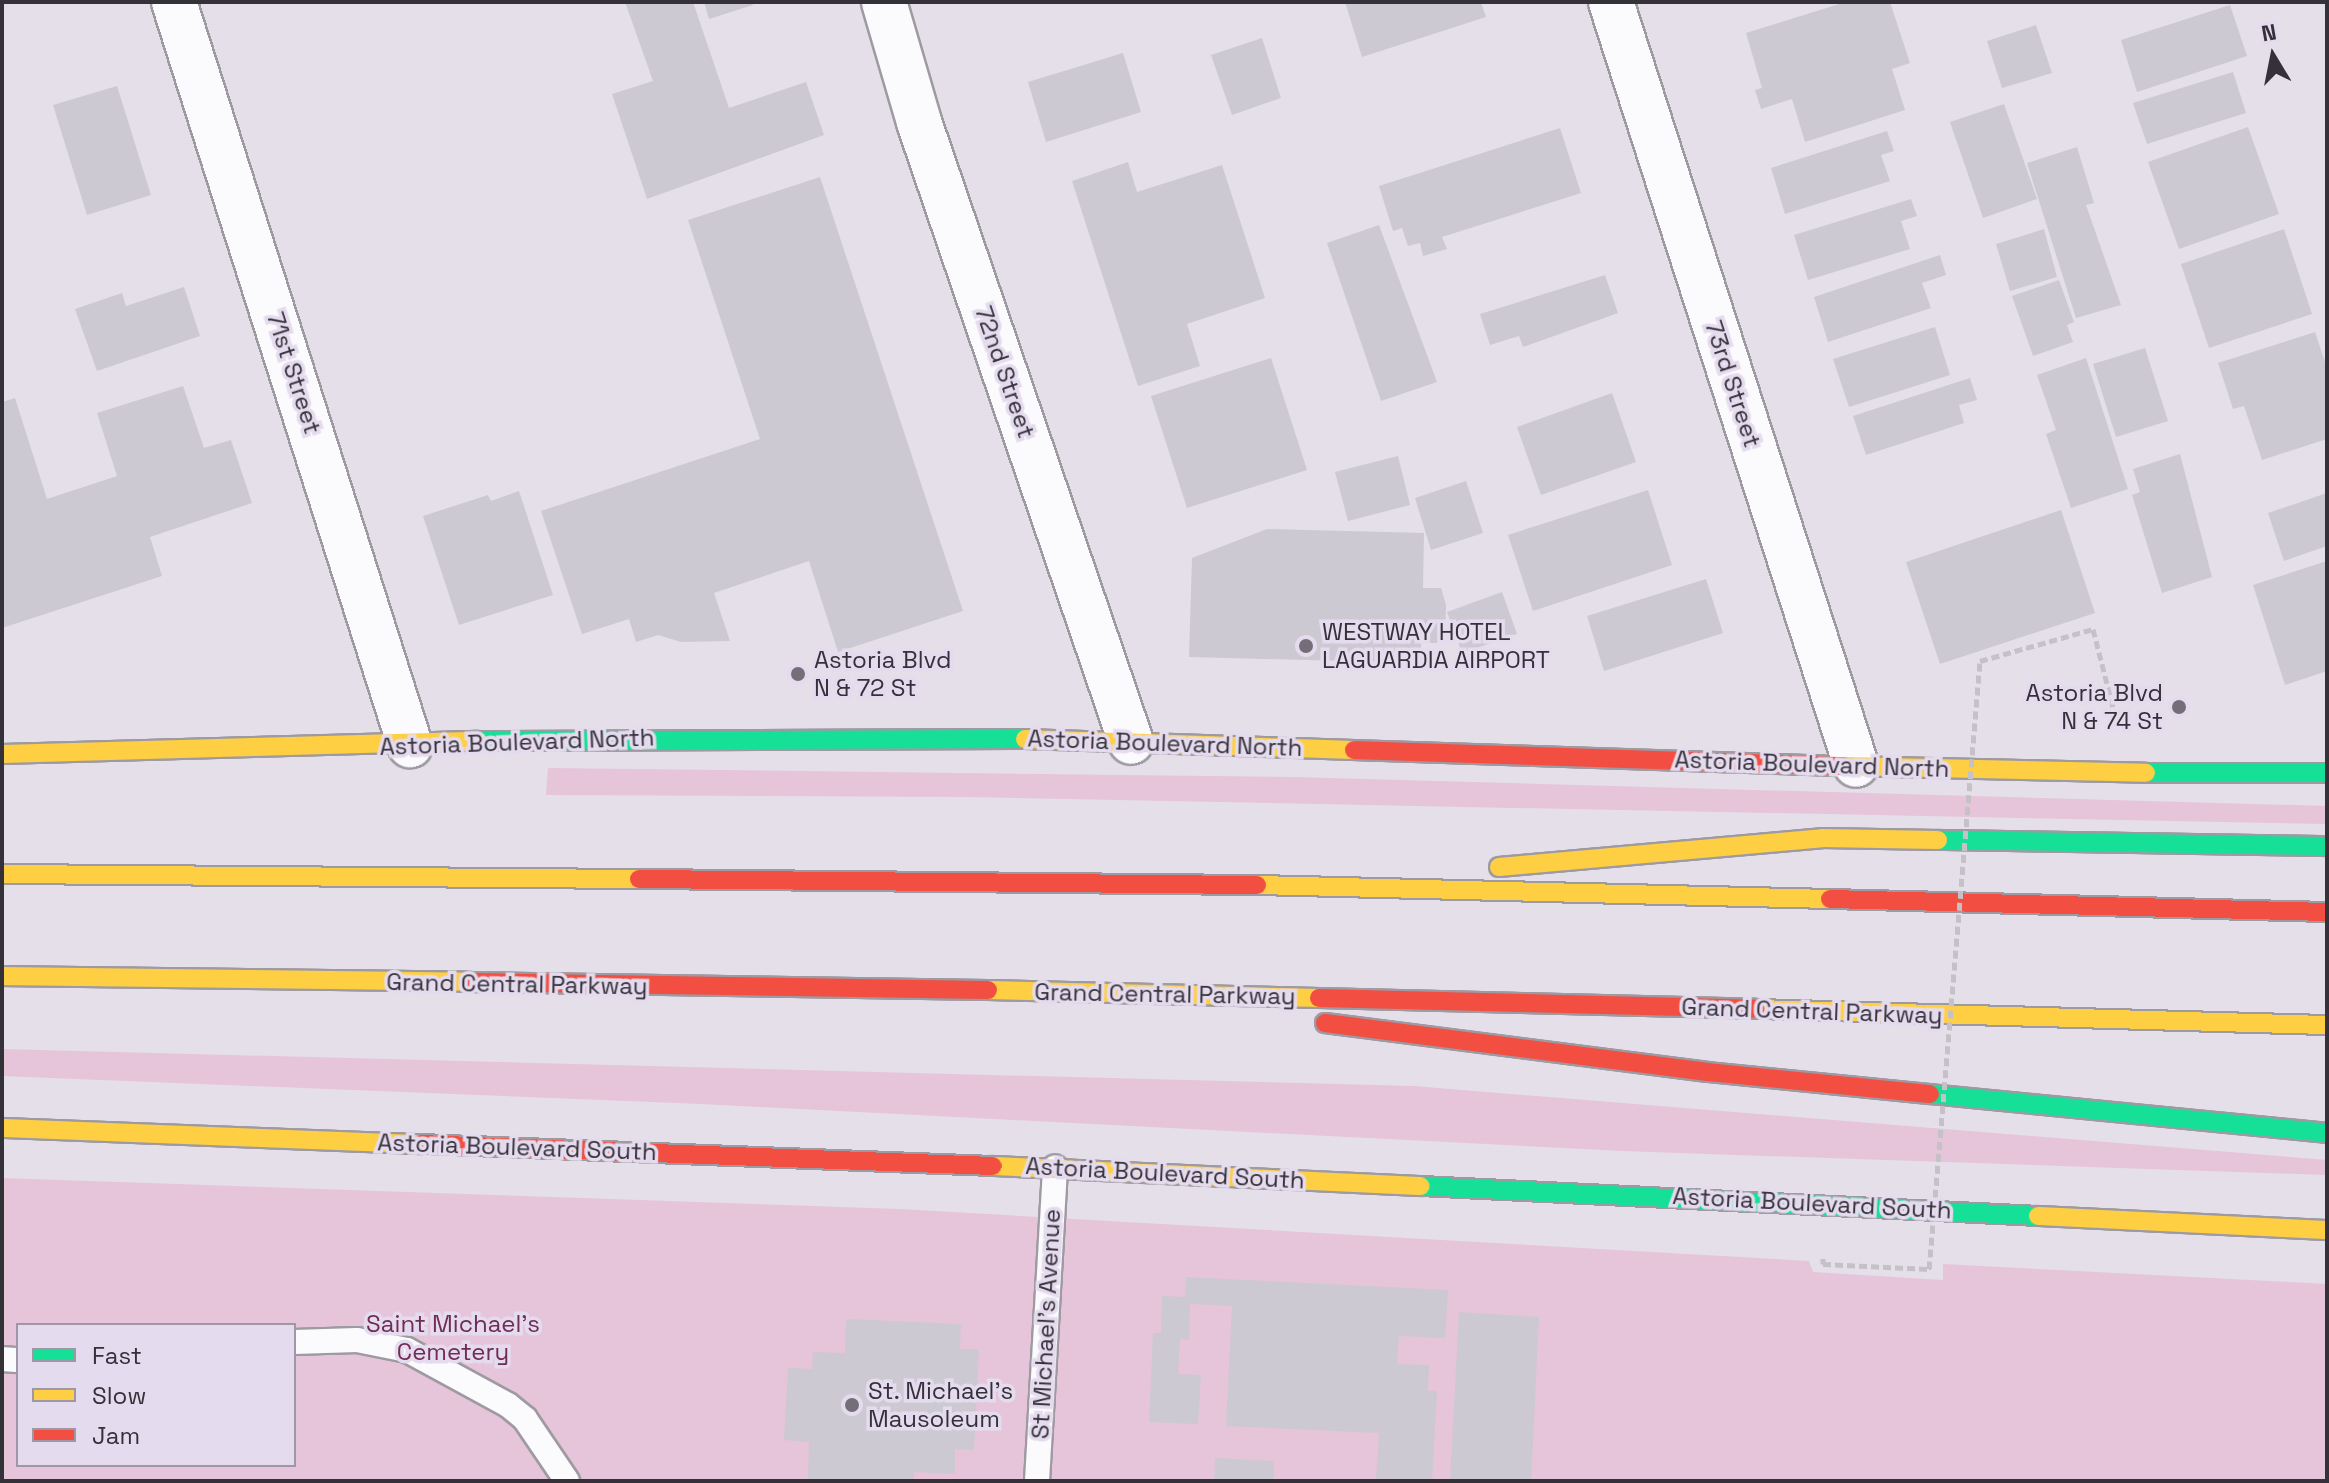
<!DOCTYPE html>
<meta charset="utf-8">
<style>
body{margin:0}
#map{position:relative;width:2329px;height:1483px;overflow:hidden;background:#e5dfea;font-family:"Space Grotesk",sans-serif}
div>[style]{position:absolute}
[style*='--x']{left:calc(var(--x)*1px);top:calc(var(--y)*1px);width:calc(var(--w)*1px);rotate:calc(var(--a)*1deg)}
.green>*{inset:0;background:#e6c4d9}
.building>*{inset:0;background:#ccc9d2}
.path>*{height:5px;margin-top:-2.5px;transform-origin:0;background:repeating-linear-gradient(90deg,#c4c1c7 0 8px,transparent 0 12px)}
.roads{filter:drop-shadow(2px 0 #9e9aa2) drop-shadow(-2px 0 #9e9aa2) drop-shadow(0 2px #9e9aa2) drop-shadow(0 -2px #9e9aa2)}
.lane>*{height:24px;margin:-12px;padding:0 12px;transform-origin:12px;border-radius:12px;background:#fbfafc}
.street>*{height:44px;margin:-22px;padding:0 22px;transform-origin:22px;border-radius:22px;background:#fbfafc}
.fast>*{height:18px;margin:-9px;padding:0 9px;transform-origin:9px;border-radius:9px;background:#16e098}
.slow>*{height:18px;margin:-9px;padding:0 9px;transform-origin:9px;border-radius:9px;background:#ffcf43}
.jam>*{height:18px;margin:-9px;padding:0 9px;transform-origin:9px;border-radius:9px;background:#f24e42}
.path-bridge>*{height:5px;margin-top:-2.5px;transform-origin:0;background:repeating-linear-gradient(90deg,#c4c1c7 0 8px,transparent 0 12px)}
.dots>*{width:22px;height:22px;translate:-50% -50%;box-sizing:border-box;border:4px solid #e5dbee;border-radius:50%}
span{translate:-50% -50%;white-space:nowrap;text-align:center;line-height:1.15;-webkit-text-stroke:7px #e5dbee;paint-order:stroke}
.street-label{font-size:24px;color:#353139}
.poi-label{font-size:24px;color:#353139}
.left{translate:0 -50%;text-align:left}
.right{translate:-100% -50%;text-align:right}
.park-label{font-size:24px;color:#702c55}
.frame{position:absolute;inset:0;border:4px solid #353139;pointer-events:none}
.legend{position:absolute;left:16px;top:1323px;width:280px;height:144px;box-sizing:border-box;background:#e5dbee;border:2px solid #9f97a6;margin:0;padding:10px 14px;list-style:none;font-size:24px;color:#353139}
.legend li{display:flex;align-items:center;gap:16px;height:40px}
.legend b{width:40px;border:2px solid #9f97a6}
.north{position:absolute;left:2233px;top:16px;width:80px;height:80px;-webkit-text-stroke:6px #e5dbee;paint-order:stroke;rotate:350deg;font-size:22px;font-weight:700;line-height:32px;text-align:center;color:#353139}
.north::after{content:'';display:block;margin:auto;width:28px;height:36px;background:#353139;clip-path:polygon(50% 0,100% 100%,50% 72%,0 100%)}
</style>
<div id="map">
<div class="green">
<i style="clip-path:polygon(548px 768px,1293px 777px,2327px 806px,2327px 824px,964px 797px,546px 795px)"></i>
<i style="clip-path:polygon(2px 1049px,1413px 1086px,2327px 1160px,2327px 1175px,1622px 1151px,701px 1104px,2px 1076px)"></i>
<i style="clip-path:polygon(evenodd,2px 1178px,900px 1209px,1809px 1261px,1813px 1272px,1943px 1280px,1943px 1264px,2327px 1284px,2327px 1481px,2px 1481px,2px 1178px,18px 1325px,294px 1325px,294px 1465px,18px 1465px,18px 1325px)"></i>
</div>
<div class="building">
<i style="clip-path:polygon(625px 2px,693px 2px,729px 108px,806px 82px,824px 135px,647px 199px,612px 94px,653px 81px)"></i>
<i style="clip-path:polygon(704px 2px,752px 2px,753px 5px,709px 19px)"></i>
<i style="clip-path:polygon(1345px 2px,1481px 2px,1486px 17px,1362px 57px)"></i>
<i style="clip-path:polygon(1846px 2px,1890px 2px,1910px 63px,1892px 69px,1905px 110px,1805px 142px,1792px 99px,1761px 109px,1755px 90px,1762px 88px,1746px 33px)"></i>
<i style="clip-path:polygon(2230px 5px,2247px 56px,2137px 92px,2121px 40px)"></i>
<i style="clip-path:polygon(2036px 25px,2052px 73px,2002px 88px,1987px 41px)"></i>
<i style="clip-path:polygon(1262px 38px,1281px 98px,1232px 115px,1211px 55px)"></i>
<i style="clip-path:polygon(1123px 53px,1141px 112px,1046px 142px,1028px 82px)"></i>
<i style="clip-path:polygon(2233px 72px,2246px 113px,2147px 144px,2133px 103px)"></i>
<i style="clip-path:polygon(117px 86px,151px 195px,87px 215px,53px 105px)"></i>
<i style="clip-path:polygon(2004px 104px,2037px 199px,1983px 218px,1950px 122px)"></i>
<i style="clip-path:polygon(2248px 127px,2279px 214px,2179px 249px,2148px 162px)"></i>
<i style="clip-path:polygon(1560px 128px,1581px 193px,1442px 237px,1447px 249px,1423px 256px,1420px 243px,1408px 246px,1402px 228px,1393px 231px,1379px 186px)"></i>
<i style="clip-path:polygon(1887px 131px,1894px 151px,1881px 155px,1890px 181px,1785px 214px,1771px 168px)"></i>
<i style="clip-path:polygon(2077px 147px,2094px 203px,2086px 205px,2121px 305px,2076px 318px,2027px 163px)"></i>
<i style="clip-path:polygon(1128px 162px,1137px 192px,1222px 165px,1265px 298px,1187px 324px,1200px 366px,1138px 386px,1072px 181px)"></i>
<i style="clip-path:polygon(820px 177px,963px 611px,838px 652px,809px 561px,714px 593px,730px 641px,681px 642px,658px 635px,636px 642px,629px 619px,582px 634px,541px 511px,760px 439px,688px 220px)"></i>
<i style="clip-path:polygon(1911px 199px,1917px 216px,1901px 221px,1910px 249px,1808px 280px,1794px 235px)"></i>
<i style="clip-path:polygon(1379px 225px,1437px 382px,1381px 401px,1327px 243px)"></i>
<i style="clip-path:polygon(2044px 229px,2057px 277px,2010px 291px,1996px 244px)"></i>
<i style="clip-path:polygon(2284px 229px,2312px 314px,2209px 348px,2181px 264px)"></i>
<i style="clip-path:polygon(1940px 255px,1946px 275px,1922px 283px,1931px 308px,1828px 342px,1814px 297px)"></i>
<i style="clip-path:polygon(1605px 275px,1618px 313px,1523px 347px,1519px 336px,1490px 345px,1480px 314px)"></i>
<i style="clip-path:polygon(2059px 280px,2074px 322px,2067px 325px,2073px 342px,2033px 356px,2012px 296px)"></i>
<i style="clip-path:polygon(184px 287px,200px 336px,97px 371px,75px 309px,122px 293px,126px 306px)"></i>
<i style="clip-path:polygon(1935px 327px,1950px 375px,1849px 407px,1833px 359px)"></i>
<i style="clip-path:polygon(2315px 332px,2327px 368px,2327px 439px,2262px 460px,2244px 406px,2233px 409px,2218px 363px)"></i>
<i style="clip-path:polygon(2145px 348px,2168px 421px,2116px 437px,2093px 364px)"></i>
<i style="clip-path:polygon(1271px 358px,1307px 470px,1187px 508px,1151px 396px)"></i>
<i style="clip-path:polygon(2086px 358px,2128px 489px,2071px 508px,2046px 434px,2056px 430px,2037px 375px)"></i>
<i style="clip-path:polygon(1970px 378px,1977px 400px,1959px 405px,1964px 423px,1866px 455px,1853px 416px)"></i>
<i style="clip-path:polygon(183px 386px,204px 448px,231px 440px,252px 503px,150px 537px,162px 576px,2px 628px,2px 402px,15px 398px,47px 499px,117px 476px,97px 413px)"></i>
<i style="clip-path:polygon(1612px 393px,1636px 462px,1541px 495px,1517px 427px)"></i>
<i style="clip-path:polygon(2180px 454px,2212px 577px,2162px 593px,2132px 495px,2140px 492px,2133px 469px)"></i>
<i style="clip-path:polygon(1398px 456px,1410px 505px,1348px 521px,1335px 472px)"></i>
<i style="clip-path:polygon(1466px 481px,1483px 533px,1431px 550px,1415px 498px)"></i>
<i style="clip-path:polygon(1648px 490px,1672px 565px,1533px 611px,1508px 535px)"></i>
<i style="clip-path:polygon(519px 491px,553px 595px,459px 625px,423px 516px,488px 495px,491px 501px)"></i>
<i style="clip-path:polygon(2327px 493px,2327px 546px,2284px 561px,2268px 513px)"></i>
<i style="clip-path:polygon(2061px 510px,2095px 613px,1940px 664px,1906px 562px)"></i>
<i style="clip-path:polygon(1267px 529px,1424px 533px,1423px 588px,1441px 588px,1446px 605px,1445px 643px,1421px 643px,1421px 663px,1189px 657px,1192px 558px)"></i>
<i style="clip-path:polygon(2327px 561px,2327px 671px,2285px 685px,2253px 585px)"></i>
<i style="clip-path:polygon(1706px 579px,1723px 633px,1604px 671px,1587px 616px)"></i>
<i style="clip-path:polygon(1502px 592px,1517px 634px,1462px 653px,1447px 612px)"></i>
<i style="clip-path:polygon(1186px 1277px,1448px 1290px,1445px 1338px,1399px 1336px,1397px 1364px,1429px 1365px,1428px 1391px,1437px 1391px,1432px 1481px,1376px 1481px,1379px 1433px,1226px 1426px,1232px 1306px,1190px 1304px,1189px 1340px,1180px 1339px,1178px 1374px,1201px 1375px,1198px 1424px,1149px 1422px,1153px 1333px,1161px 1333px,1162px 1296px,1185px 1297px)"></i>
<i style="clip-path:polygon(1459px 1312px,1539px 1317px,1531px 1481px,1450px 1481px)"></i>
<i style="clip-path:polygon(846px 1319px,961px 1324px,960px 1349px,979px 1349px,974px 1450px,955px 1449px,955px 1474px,914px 1472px,914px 1481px,808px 1481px,809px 1442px,784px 1440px,788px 1368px,812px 1369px,813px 1352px,845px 1353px)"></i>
<i style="clip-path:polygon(1215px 1458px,1274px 1461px,1274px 1481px,1214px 1481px)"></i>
</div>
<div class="path">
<i style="--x:1980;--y:661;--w:117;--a:-15.8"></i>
<i style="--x:2093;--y:629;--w:97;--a:75.7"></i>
<i style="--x:1823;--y:1258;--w:6;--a:90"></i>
<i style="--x:1823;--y:1264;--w:106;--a:2.7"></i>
</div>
<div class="roads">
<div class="lane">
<i style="--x:294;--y:1342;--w:63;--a:-1.8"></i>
<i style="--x:357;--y:1340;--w:51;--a:11.3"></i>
<i style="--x:407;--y:1350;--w:115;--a:28.6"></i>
<i style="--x:508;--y:1405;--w:22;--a:39"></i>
<i style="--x:525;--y:1419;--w:75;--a:55.9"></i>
<i style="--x:2;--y:1359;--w:16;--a:4"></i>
<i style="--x:1037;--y:1481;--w:314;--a:-86.7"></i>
</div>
<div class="street">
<i style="--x:174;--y:2;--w:780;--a:72.38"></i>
<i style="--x:884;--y:2;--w:125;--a:73.7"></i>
<i style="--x:919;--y:122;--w:655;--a:71.12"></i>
<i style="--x:1611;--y:2;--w:801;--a:72.2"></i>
</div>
<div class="fast">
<i style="--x:478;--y:741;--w:547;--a:-0.21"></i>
<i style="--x:2146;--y:773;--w:181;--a:0"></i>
<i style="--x:1938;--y:840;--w:389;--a:0.9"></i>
<i style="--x:1930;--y:1094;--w:399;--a:5.6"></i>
<i style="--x:1421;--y:1186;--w:618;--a:2.78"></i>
</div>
<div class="slow">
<i style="--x:1025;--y:739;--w:329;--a:1.9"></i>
<i style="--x:2;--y:754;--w:476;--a:-1.6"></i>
<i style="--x:1844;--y:766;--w:302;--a:1.3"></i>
<i style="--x:1499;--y:867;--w:324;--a:-5.1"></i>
<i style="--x:1822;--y:838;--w:116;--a:1"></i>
<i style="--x:2;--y:874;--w:637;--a:0.45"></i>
<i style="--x:1257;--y:885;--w:573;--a:1.4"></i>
<i style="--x:2;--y:976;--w:466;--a:0.7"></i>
<i style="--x:988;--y:990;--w:331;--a:1.4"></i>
<i style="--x:1756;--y:1009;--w:571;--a:1.61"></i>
<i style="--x:2;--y:1128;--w:418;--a:2.2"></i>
<i style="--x:993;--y:1166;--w:428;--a:2.7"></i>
<i style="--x:2038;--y:1216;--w:289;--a:2.8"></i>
</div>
<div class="jam">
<i style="--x:1354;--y:750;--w:490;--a:1.9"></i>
<i style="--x:639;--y:879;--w:618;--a:0.56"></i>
<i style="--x:1830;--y:899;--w:497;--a:1.5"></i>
<i style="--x:468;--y:982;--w:520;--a:0.88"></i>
<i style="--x:1319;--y:998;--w:437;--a:1.4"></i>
<i style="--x:1325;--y:1023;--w:386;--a:7.3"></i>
<i style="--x:1708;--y:1072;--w:223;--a:5.7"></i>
<i style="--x:420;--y:1144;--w:573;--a:2.2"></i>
</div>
</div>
<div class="path-bridge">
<i style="--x:1929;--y:1269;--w:610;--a:-85.21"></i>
</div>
<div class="dots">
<i style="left:1306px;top:646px;background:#736e77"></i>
<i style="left:798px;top:674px;background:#736e77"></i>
<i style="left:2179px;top:707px;background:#736e77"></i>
<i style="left:852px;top:1405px;background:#736e77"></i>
</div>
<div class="street-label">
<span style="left:1005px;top:372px;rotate:71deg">72nd Street</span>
<span style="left:294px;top:373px;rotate:72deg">71st Street</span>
<span style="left:1733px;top:384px;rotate:72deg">73rd Street</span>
<span style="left:517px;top:742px;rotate:-2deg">Astoria Boulevard North</span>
<span style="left:1165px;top:743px;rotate:2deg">Astoria Boulevard North</span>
<span style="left:1812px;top:764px;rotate:2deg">Astoria Boulevard North</span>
<span style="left:517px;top:984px;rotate:1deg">Grand Central Parkway</span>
<span style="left:1165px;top:994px;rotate:1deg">Grand Central Parkway</span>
<span style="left:1812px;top:1011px;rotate:2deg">Grand Central Parkway</span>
<span style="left:517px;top:1147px;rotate:2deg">Astoria Boulevard South</span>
<span style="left:1165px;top:1173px;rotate:3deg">Astoria Boulevard South</span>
<span style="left:1812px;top:1203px;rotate:3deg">Astoria Boulevard South</span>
<span style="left:1046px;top:1324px;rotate:-87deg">St Michael's Avenue</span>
</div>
<div class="poi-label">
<span class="left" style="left:1322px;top:646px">WESTWAY HOTEL<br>LAGUARDIA AIRPORT</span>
<span class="left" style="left:814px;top:674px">Astoria Blvd<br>N &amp; 72 St</span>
<span class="right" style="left:2163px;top:707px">Astoria Blvd<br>N &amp; 74 St</span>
<span class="left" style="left:868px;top:1405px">St. Michael's<br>Mausoleum</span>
</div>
<div class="park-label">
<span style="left:453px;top:1338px">Saint Michael’s<br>Cemetery</span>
</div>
<div class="frame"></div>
<ul class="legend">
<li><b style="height:10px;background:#16e098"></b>Fast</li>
<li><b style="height:10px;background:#ffcf43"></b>Slow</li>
<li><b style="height:10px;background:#f24e42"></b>Jam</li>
</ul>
<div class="north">N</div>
</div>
